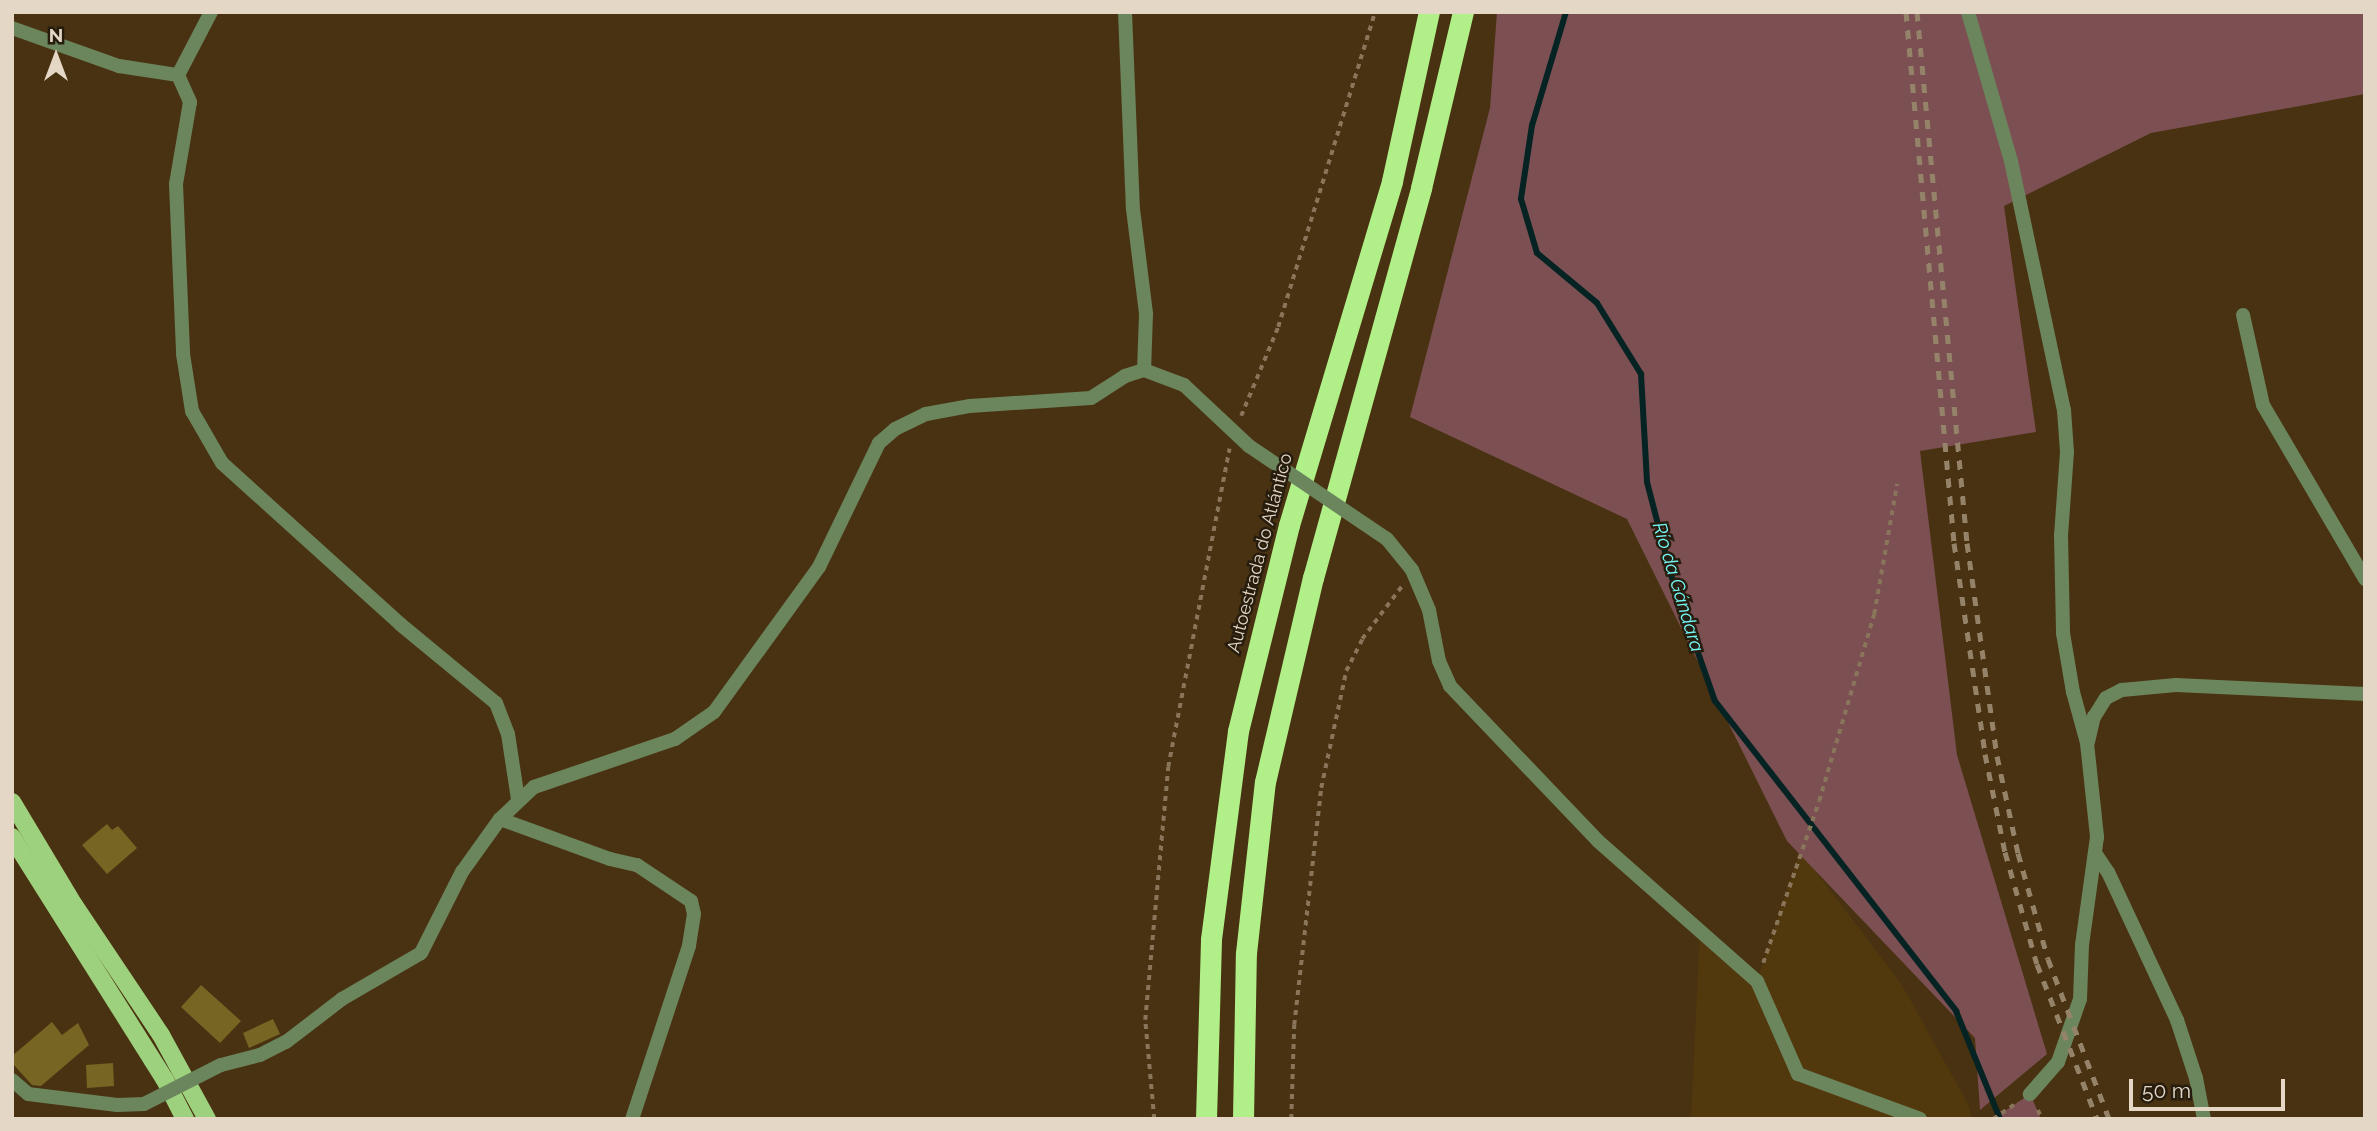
<!DOCTYPE html>
<meta charset="utf-8">
<style>
body{margin:0}
#map{position:relative;width:2377px;height:1131px;overflow:hidden;background:#493211;font-family:Raleway,sans-serif}
div>[style]{position:absolute}
[style*='--x']{left:calc(var(--x)*1px);top:calc(var(--y)*1px);width:calc(var(--w)*1px);rotate:calc(var(--a)*1deg)}
.built>*{inset:0;background:#52380d}
.green>*{inset:0;background:#7c5053}
.stream>*{height:6px;margin:-3px;padding:0 3px;transform-origin:3px;border-radius:3px;background:#062323}
.building>*{inset:0;background:#776524}
.path>*{height:3.5px;margin-top:-1.75px;transform-origin:0;background:repeating-linear-gradient(90deg,#88755a 0 5px,transparent 0 10px)}
.street>*{height:14px;margin:-7px;padding:0 7px;transform-origin:7px;border-radius:7px;background:#6b855d}
.primary>*{height:18px;margin:-9px;padding:0 9px;transform-origin:9px;border-radius:9px;background:#9dd17d}
.highway>*{height:21px;margin:-10.5px;padding:0 10.5px;transform-origin:10.5px;border-radius:10.5px;background:#b1f089}
.rail>*{height:5px;margin-top:-2.5px;transform-origin:0;background:repeating-linear-gradient(90deg,#958369 0 9px,transparent 0 18px)}
.street-bridge>*{height:14px;margin:-7px;padding:0 7px;transform-origin:7px;border-radius:7px;background:#6b855d}
span{translate:-50% -50%;white-space:nowrap;text-align:center;line-height:1.15;-webkit-text-stroke:5px #271d0f;paint-order:stroke}
.street-label{font-size:18px;color:#e4d7c5}
.water-label{font-size:19px;color:#74f9f8;font-style:italic}
.frame{position:absolute;inset:0;border:14px solid #e4d7c5;pointer-events:none}
.north{position:absolute;left:21px;top:21px;width:70px;height:70px;-webkit-text-stroke:5px #271d0f;paint-order:stroke;rotate:0deg;font-size:19px;font-weight:700;line-height:28px;text-align:center;color:#e4d7c5}
.north::after{content:'';display:block;margin:auto;width:24px;height:32px;background:#e4d7c5;clip-path:polygon(50% 0,100% 100%,50% 72%,0 100%)}
.scale{position:absolute;left:2129px;top:1079px;width:156px;height:32px;box-sizing:border-box;border:4px solid #e4d7c5;border-top:0;padding-left:9px;font-size:21px;line-height:24px;white-space:nowrap;color:#e4d7c5;-webkit-text-stroke:5px #271d0f;paint-order:stroke}
</style>
<div id="map">
<div class="built">
<i style="clip-path:polygon(1800px 851px,1902px 985px,1968px 1104px,1972px 1119px,1691px 1119px,1700px 930px,1757px 981px)"></i>
</div>
<div class="green">
<i style="clip-path:polygon(1497px 12px,2365px 12px,2365px 94px,2151px 133px,2004px 206px,2036px 432px,1920px 451px,1957px 755px,2047px 1054px,1980px 1110px,1975px 1038px,1787px 841px,1627px 519px,1410px 417px,1490px 108px)"></i>
<i style="clip-path:polygon(2030px 1094px,2041px 1119px,1993px 1119px)"></i>
</div>
<div class="stream">
<i style="--x:1566;--y:12;--w:118;--a:106.7"></i>
<i style="--x:1532;--y:125;--w:75;--a:98.5"></i>
<i style="--x:1521;--y:199;--w:56;--a:73.5"></i>
<i style="--x:1537;--y:253;--w:78;--a:39.8"></i>
<i style="--x:1597;--y:303;--w:84;--a:58.2"></i>
<i style="--x:1641;--y:374;--w:108;--a:86.8"></i>
<i style="--x:1647;--y:482;--w:96;--a:75.5"></i>
<i style="--x:1671;--y:575;--w:133;--a:70.8"></i>
<i style="--x:1715;--y:701;--w:393;--a:52.1"></i>
<i style="--x:1956;--y:1011;--w:117;--a:67.8"></i>
</div>
<div class="building">
<i style="clip-path:polygon(107px 824px,112px 830px,118px 826px,137px 848px,107px 874px,82px 845px)"></i>
<i style="clip-path:polygon(201px 985px,241px 1021px,220px 1043px,181px 1007px)"></i>
<i style="clip-path:polygon(273px 1019px,280px 1034px,249px 1048px,243px 1033px)"></i>
<i style="clip-path:polygon(52px 1022px,62px 1035px,78px 1023px,89px 1045px,41px 1086px,32px 1085px,12px 1063px,12px 1056px)"></i>
<i style="clip-path:polygon(113px 1063px,114px 1086px,87px 1088px,86px 1065px)"></i>
</div>
<div class="path">
<i style="--x:1241;--y:416;--w:96;--a:-67.4"></i>
<i style="--x:1278;--y:327;--w:330;--a:-72.9"></i>
<i style="--x:1763;--y:963;--w:171;--a:-70.9"></i>
<i style="--x:1819;--y:801;--w:195;--a:-73.6"></i>
<i style="--x:1874;--y:614;--w:132;--a:-80"></i>
<i style="--x:2038;--y:1110;--w:10;--a:66"></i>
<i style="--x:1154;--y:1119;--w:99;--a:-95.2"></i>
<i style="--x:1145;--y:1020;--w:254;--a:-84.8"></i>
<i style="--x:1168;--y:767;--w:324;--a:-79.1"></i>
<i style="--x:1291;--y:1119;--w:94;--a:-88.2"></i>
<i style="--x:1294;--y:1025;--w:239;--a:-83.5"></i>
<i style="--x:1321;--y:788;--w:120;--a:-77.9"></i>
<i style="--x:1346;--y:671;--w:36;--a:-63"></i>
<i style="--x:1362;--y:639;--w:66;--a:-53"></i>
<i style="--x:1993;--y:1119;--w:30;--a:-34"></i>
</div>
<div class="street">
<i style="--x:211;--y:12;--w:71;--a:117.6"></i>
<i style="--x:178;--y:75;--w:30;--a:66"></i>
<i style="--x:190;--y:102;--w:83;--a:99.7"></i>
<i style="--x:176;--y:184;--w:170;--a:87.6"></i>
<i style="--x:183;--y:354;--w:58;--a:81"></i>
<i style="--x:192;--y:411;--w:60;--a:60"></i>
<i style="--x:222;--y:463;--w:240;--a:42.1"></i>
<i style="--x:400;--y:624;--w:124;--a:39.5"></i>
<i style="--x:496;--y:703;--w:33;--a:69"></i>
<i style="--x:508;--y:734;--w:66;--a:81.3"></i>
<i style="--x:1125;--y:12;--w:197;--a:87.7"></i>
<i style="--x:1133;--y:209;--w:106;--a:82.9"></i>
<i style="--x:1146;--y:314;--w:56;--a:92"></i>
<i style="--x:1968;--y:12;--w:155;--a:73.9"></i>
<i style="--x:2011;--y:161;--w:255;--a:78"></i>
<i style="--x:2064;--y:410;--w:42;--a:85.9"></i>
<i style="--x:2067;--y:452;--w:83;--a:94.1"></i>
<i style="--x:2061;--y:535;--w:98;--a:88.8"></i>
<i style="--x:2063;--y:633;--w:60;--a:80.4"></i>
<i style="--x:2073;--y:692;--w:53;--a:74.6"></i>
<i style="--x:2087;--y:743;--w:95;--a:83.9"></i>
<i style="--x:2097;--y:837;--w:109;--a:97.9"></i>
<i style="--x:2082;--y:945;--w:54;--a:92.1"></i>
<i style="--x:2080;--y:999;--w:67;--a:109.2"></i>
<i style="--x:2058;--y:1062;--w:43;--a:131.2"></i>
<i style="--x:12;--y:28;--w:114;--a:19.6"></i>
<i style="--x:119;--y:66;--w:60;--a:8.7"></i>
<i style="--x:2243;--y:315;--w:92;--a:77.5"></i>
<i style="--x:2263;--y:405;--w:202;--a:59.6"></i>
<i style="--x:1387;--y:539;--w:40;--a:51"></i>
<i style="--x:1412;--y:570;--w:43;--a:67"></i>
<i style="--x:1429;--y:610;--w:52;--a:78.9"></i>
<i style="--x:1439;--y:661;--w:27;--a:66"></i>
<i style="--x:1450;--y:686;--w:214;--a:46.3"></i>
<i style="--x:1598;--y:841;--w:212;--a:41.4"></i>
<i style="--x:1757;--y:981;--w:102;--a:66.2"></i>
<i style="--x:1798;--y:1074;--w:130;--a:20.2"></i>
<i style="--x:2088;--y:742;--w:26;--a:-77"></i>
<i style="--x:2094;--y:717;--w:22;--a:-58"></i>
<i style="--x:2106;--y:698;--w:18;--a:-27"></i>
<i style="--x:2122;--y:690;--w:54;--a:-5.3"></i>
<i style="--x:2176;--y:685;--w:189;--a:2.7"></i>
<i style="--x:500;--y:819;--w:117;--a:20"></i>
<i style="--x:610;--y:859;--w:28;--a:13"></i>
<i style="--x:637;--y:865;--w:65;--a:33.7"></i>
<i style="--x:691;--y:901;--w:13;--a:77"></i>
<i style="--x:694;--y:914;--w:32;--a:99"></i>
<i style="--x:689;--y:946;--w:182;--a:108.2"></i>
<i style="--x:2095;--y:853;--w:23;--a:56"></i>
<i style="--x:2108;--y:872;--w:163;--a:65"></i>
<i style="--x:2177;--y:1020;--w:61;--a:71.9"></i>
<i style="--x:2196;--y:1078;--w:42;--a:79"></i>
<i style="--x:221;--y:1065;--w:40;--a:-14.4"></i>
<i style="--x:260;--y:1055;--w:29;--a:-27"></i>
<i style="--x:286;--y:1042;--w:71;--a:-37.5"></i>
<i style="--x:342;--y:999;--w:91;--a:-30.2"></i>
<i style="--x:421;--y:953;--w:91;--a:-63.2"></i>
<i style="--x:462;--y:872;--w:65;--a:-54.4"></i>
<i style="--x:500;--y:819;--w:47;--a:-43.3"></i>
<i style="--x:534;--y:787;--w:149;--a:-18.8"></i>
<i style="--x:675;--y:739;--w:47;--a:-34.7"></i>
<i style="--x:714;--y:712;--w:179;--a:-54.1"></i>
<i style="--x:819;--y:567;--w:138;--a:-64.2"></i>
<i style="--x:879;--y:443;--w:21;--a:-41"></i>
<i style="--x:895;--y:429;--w:34;--a:-26"></i>
<i style="--x:926;--y:414;--w:45;--a:-10.3"></i>
<i style="--x:970;--y:406;--w:121;--a:-3.8"></i>
<i style="--x:1091;--y:398;--w:40;--a:-32.9"></i>
<i style="--x:1125;--y:376;--w:20;--a:-18"></i>
<i style="--x:1144;--y:370;--w:43;--a:20.6"></i>
<i style="--x:1184;--y:385;--w:89;--a:43.2"></i>
<i style="--x:12;--y:1080;--w:21;--a:41"></i>
<i style="--x:28;--y:1094;--w:90;--a:7"></i>
<i style="--x:117;--y:1105;--w:27;--a:-2"></i>
</div>
<div class="primary">
<i style="--x:12;--y:802;--w:120;--a:59"></i>
<i style="--x:74;--y:905;--w:156;--a:56.2"></i>
<i style="--x:161;--y:1035;--w:96;--a:61.3"></i>
<i style="--x:12;--y:837;--w:287;--a:57.8"></i>
<i style="--x:165;--y:1080;--w:44;--a:62.9"></i>
</div>
<div class="highway">
<i style="--x:1206;--y:1119;--w:180;--a:-88.4"></i>
<i style="--x:1211;--y:939;--w:210;--a:-82.6"></i>
<i style="--x:1238;--y:731;--w:212;--a:-76.1"></i>
<i style="--x:1289;--y:525;--w:359;--a:-73.3"></i>
<i style="--x:1392;--y:181;--w:173;--a:-77.7"></i>
<i style="--x:1243;--y:1119;--w:166;--a:-89"></i>
<i style="--x:1246;--y:953;--w:172;--a:-83.7"></i>
<i style="--x:1265;--y:782;--w:210;--a:-76.8"></i>
<i style="--x:1313;--y:578;--w:405;--a:-74.5"></i>
<i style="--x:1421;--y:188;--w:181;--a:-76.6"></i>
</div>
<div class="rail">
<i style="--x:1906;--y:12;--w:533;--a:84.83"></i>
<i style="--x:1954;--y:543;--w:213;--a:81.6"></i>
<i style="--x:1985;--y:754;--w:100;--a:78.5"></i>
<i style="--x:2005;--y:852;--w:116;--a:74.1"></i>
<i style="--x:2037;--y:964;--w:166;--a:68.8"></i>
<i style="--x:1917;--y:12;--w:533;--a:84.62"></i>
<i style="--x:1967;--y:543;--w:215;--a:82"></i>
<i style="--x:1997;--y:756;--w:99;--a:77.8"></i>
<i style="--x:2018;--y:853;--w:110;--a:74.2"></i>
<i style="--x:2048;--y:959;--w:171;--a:69.1"></i>
</div>
<div class="street-bridge">
<i style="--x:1249;--y:446;--w:166;--a:34"></i>
<i style="--x:144;--y:1104;--w:86;--a:-26.9"></i>
</div>
<div class="street-label">
<span style="left:1260px;top:553px;rotate:-75deg">Autoestrada do Atlántico</span>
</div>
<div class="water-label">
<span style="left:1678px;top:587px;rotate:73deg">Río da Gándara</span>
</div>
<div class="frame"></div>
<div class="north">N</div>
<div class="scale">50 m</div>
</div>
